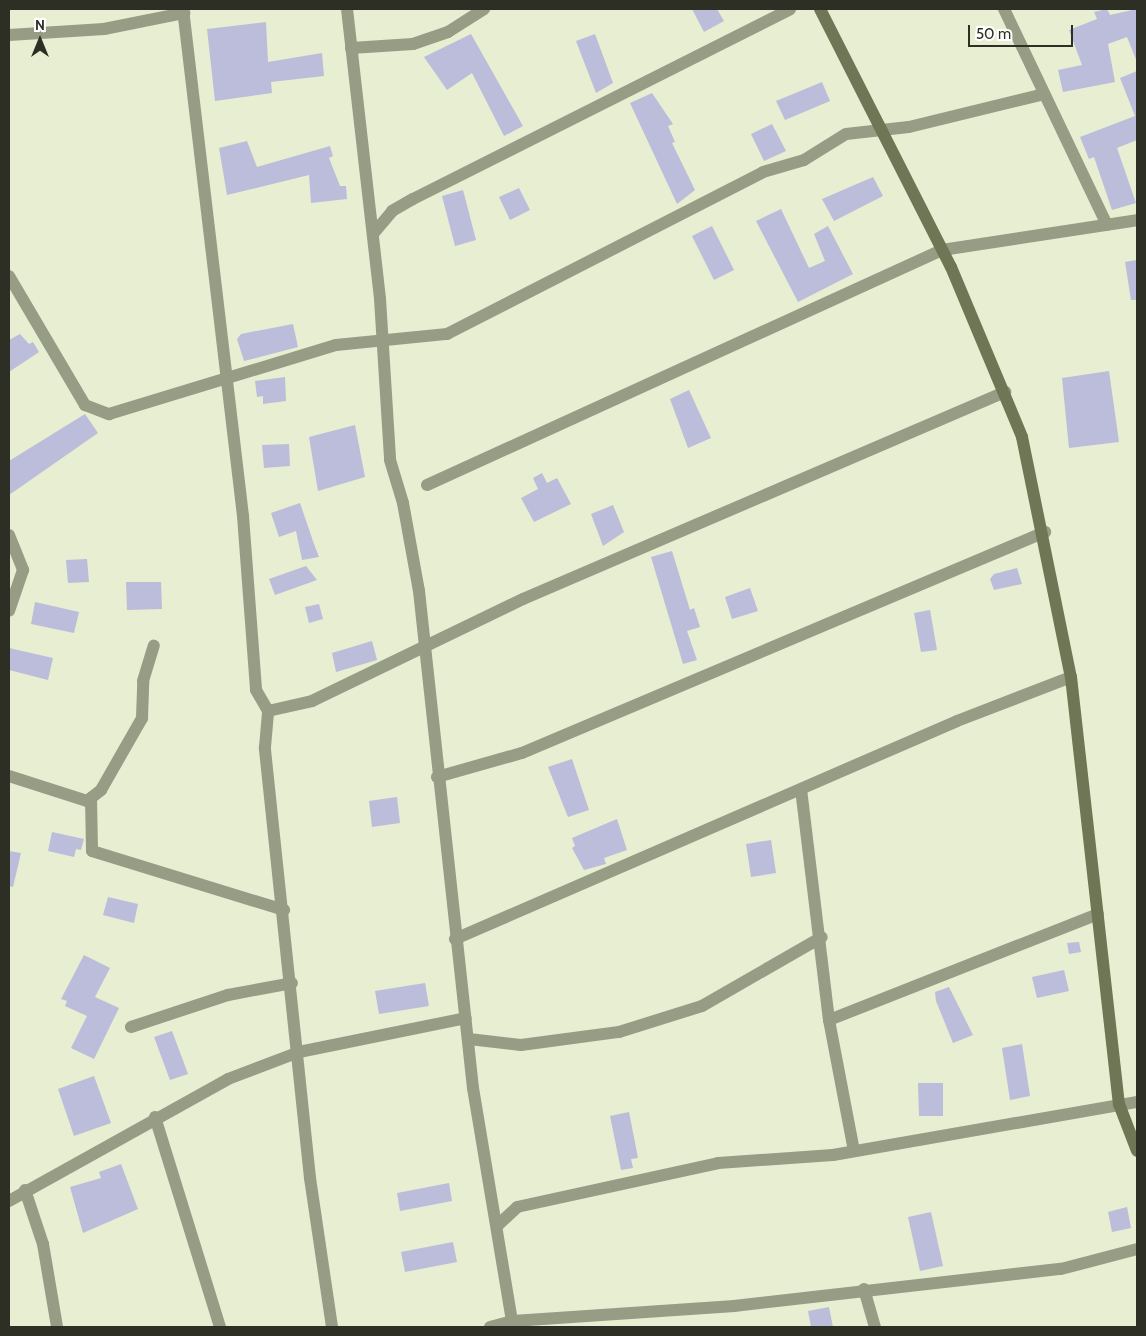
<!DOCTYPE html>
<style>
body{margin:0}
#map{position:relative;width:1146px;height:1336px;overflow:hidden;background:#e7eed1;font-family:Cabin,sans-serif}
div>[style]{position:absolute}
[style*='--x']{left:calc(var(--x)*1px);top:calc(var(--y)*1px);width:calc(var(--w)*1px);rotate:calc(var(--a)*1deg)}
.building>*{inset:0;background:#bbbdda}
.street>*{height:12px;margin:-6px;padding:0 6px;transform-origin:6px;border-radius:6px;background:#979c85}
.secondary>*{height:12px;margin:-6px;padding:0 6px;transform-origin:6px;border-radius:6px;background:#6f7655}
span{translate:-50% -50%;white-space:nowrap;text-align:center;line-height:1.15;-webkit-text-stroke:4.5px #fff;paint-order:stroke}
.frame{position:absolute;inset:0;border:10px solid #2d2f24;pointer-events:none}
.north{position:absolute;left:15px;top:15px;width:50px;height:50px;-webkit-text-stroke:4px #fff;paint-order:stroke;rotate:0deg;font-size:14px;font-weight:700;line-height:20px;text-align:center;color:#2d2f24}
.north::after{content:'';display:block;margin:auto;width:18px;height:22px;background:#2d2f24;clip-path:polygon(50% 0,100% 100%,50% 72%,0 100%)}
.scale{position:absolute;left:968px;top:25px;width:105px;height:22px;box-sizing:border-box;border:2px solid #2d2f24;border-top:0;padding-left:6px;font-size:15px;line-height:18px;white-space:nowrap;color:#2d2f24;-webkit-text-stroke:4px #fff;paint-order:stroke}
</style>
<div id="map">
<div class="building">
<i style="clip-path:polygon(692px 9px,717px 9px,724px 21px,704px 32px)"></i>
<i style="clip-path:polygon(1107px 9px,1110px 15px,1137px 9px,1137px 62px,1127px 37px,1108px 44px,1115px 82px,1063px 92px,1058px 70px,1082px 65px,1069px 30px,1097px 19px,1094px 12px)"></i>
<i style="clip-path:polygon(266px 22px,268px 62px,322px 53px,324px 76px,271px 82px,272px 93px,215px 101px,207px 29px)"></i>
<i style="clip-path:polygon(471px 34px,523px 126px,504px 136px,472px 73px,447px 90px,424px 57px)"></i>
<i style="clip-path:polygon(595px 34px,613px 83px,596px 93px,576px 41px)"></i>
<i style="clip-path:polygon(1137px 71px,1137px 140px,1117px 148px,1136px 203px,1112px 210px,1094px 157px,1089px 159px,1080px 137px,1135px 116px,1120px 78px)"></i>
<i style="clip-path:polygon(822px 82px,830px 101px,785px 120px,776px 101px)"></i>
<i style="clip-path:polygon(652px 93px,673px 124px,668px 126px,675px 142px,672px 143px,695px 190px,677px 204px,630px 103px)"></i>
<i style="clip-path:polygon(772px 124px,786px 151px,764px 161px,751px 134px)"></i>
<i style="clip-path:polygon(247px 141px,257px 167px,330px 146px,333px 156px,329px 158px,340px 186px,346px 186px,347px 199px,311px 203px,309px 175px,227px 195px,219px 148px)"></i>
<i style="clip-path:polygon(873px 177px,883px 196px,834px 221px,822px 199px)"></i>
<i style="clip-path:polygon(519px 188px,530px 210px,510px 220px,499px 197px)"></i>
<i style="clip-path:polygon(463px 190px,476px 240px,455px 246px,442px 196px)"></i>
<i style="clip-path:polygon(781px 209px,809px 268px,825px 261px,814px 234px,828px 226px,853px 274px,798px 302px,756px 221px)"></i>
<i style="clip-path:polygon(712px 226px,734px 270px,714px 280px,692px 236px)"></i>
<i style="clip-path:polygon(1137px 260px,1137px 300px,1131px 300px,1125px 262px)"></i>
<i style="clip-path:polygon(293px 324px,298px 347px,244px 361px,237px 339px,241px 334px)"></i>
<i style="clip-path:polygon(20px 334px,29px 344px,33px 342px,39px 352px,9px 372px,9px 340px)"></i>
<i style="clip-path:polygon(1109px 371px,1119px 442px,1069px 448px,1062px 378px)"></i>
<i style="clip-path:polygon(285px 377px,286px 401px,263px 404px,263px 396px,257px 397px,255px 381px)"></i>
<i style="clip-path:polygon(689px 390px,711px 438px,688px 448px,670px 399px)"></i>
<i style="clip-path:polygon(85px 414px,98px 433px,9px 495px,9px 461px)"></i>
<i style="clip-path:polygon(355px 425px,365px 477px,318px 491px,309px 437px)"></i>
<i style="clip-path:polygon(289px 444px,290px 466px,264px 468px,262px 445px)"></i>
<i style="clip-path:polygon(542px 473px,547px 483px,557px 478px,571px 504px,534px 522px,521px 498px,538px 489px,533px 478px)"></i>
<i style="clip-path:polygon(300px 503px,314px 544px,319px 557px,302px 560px,296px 531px,279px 537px,271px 513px)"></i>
<i style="clip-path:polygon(613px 505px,624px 532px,603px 546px,591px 514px)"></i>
<i style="clip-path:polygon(672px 551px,690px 610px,694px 608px,700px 627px,687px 631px,697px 660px,683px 664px,651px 557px)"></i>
<i style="clip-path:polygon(87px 559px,89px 582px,68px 583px,66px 560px)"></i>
<i style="clip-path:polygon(306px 566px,317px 580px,275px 595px,269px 579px)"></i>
<i style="clip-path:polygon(1017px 568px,1022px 584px,994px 590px,990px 579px,994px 574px)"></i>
<i style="clip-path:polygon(126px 582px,161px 582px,162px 609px,127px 610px)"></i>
<i style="clip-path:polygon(750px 588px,758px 611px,732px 619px,725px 597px)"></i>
<i style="clip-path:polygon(35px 602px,79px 612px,74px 633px,31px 624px)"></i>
<i style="clip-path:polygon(319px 604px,323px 619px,309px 623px,305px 607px)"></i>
<i style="clip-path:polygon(930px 610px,937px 650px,921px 652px,914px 613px)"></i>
<i style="clip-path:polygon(372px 641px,377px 660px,336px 672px,332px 653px)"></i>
<i style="clip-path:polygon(9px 648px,53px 658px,48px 680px,9px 670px)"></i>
<i style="clip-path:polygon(572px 759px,589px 810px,568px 817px,548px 767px)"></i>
<i style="clip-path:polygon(397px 797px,400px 823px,372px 827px,369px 801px)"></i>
<i style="clip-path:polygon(617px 819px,627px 850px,604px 858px,606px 864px,584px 870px,572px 848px,575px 846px,572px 838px)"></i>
<i style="clip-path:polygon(52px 832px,84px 839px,81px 850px,76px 849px,74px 857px,48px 851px)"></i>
<i style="clip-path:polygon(771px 840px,776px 873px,751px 877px,746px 844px)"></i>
<i style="clip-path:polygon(9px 851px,21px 853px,13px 887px,9px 886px)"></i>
<i style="clip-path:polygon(108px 897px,138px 904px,134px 923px,103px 915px)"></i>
<i style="clip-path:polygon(1079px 942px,1081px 952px,1069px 954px,1067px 943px)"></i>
<i style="clip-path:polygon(84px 955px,110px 968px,95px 997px,119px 1008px,94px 1059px,71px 1048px,87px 1016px,65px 1006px,67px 1001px,61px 999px)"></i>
<i style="clip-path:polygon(1064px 970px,1069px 991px,1037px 998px,1032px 977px)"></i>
<i style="clip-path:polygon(425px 983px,429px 1006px,379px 1014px,375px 991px)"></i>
<i style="clip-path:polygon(949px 987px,973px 1035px,953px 1043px,936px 1001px,935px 992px)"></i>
<i style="clip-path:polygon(172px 1031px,188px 1074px,170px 1080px,154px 1037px)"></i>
<i style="clip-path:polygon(1022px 1044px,1030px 1096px,1010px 1100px,1002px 1048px)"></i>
<i style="clip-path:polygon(94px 1076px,111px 1123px,74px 1136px,58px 1089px)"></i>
<i style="clip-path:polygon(918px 1083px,943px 1083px,943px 1116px,919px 1116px)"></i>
<i style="clip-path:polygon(629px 1112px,638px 1158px,631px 1159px,633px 1168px,621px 1170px,610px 1116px)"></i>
<i style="clip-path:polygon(121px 1164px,138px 1209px,83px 1233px,70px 1187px,101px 1178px,99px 1172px)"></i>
<i style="clip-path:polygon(449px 1183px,452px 1201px,400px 1211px,397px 1193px)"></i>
<i style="clip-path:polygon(1127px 1207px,1131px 1228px,1112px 1232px,1108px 1212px)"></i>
<i style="clip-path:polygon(931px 1212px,943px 1266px,920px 1271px,908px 1217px)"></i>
<i style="clip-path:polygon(453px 1242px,457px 1262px,405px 1272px,401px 1252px)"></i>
<i style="clip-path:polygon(829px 1307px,833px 1327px,811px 1327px,808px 1311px)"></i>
</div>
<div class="street">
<i style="--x:183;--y:9;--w:511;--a:83.25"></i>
<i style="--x:243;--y:516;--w:174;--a:85.7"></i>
<i style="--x:256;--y:690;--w:24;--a:60"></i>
<i style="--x:347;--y:9;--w:292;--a:83.5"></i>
<i style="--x:380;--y:299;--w:161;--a:86.4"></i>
<i style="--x:390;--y:460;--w:45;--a:73.2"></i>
<i style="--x:403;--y:503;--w:89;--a:79.7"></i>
<i style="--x:419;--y:591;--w:500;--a:83.8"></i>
<i style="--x:473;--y:1088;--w:242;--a:80.5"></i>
<i style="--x:1004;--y:9;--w:239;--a:64.5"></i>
<i style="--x:9;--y:35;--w:95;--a:-3.6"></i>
<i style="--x:104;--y:29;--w:82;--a:-11.3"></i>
<i style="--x:351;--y:48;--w:62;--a:-3.7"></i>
<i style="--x:413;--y:44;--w:37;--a:-19"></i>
<i style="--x:448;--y:32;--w:43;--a:-32.6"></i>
<i style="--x:373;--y:234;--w:30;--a:-50"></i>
<i style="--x:392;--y:211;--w:24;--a:-30"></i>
<i style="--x:413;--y:199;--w:422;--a:-26.7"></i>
<i style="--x:9;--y:276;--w:150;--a:59.5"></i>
<i style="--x:85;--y:405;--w:26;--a:21"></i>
<i style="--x:109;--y:414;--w:237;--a:-16.9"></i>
<i style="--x:336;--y:345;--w:112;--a:-5.7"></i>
<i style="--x:447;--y:334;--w:355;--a:-27.1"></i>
<i style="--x:763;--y:172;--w:43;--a:-16.3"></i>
<i style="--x:804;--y:160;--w:49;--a:-31.8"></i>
<i style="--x:846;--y:134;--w:63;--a:-6.3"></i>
<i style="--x:909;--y:127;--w:139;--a:-13.7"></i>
<i style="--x:427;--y:485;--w:566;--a:-24.53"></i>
<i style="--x:942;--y:250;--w:197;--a:-8.7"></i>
<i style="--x:9;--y:535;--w:38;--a:68"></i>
<i style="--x:23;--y:570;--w:43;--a:108.9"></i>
<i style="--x:9;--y:776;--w:82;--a:17.8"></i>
<i style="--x:87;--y:801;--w:18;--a:-38"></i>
<i style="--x:101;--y:790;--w:83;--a:-60.3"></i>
<i style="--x:142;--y:718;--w:37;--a:-88"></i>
<i style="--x:143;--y:681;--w:37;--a:-73"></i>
<i style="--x:437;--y:777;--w:88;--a:-15.8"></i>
<i style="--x:522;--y:753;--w:568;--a:-22.91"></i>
<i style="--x:801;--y:789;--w:233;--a:83.1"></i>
<i style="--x:829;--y:1020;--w:133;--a:79.2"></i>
<i style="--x:91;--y:798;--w:53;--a:88.9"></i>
<i style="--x:92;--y:851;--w:201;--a:17.1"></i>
<i style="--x:455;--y:939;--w:547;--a:-23.47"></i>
<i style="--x:957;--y:721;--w:122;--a:-21.1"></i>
<i style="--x:829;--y:1020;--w:289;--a:-21.5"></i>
<i style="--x:131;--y:1027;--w:102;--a:-18.3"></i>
<i style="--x:228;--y:995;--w:65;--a:-10.6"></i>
<i style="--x:469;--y:1039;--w:52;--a:6.6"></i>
<i style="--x:521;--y:1045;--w:99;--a:-7.6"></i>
<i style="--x:619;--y:1032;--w:87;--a:-17.4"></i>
<i style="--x:702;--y:1006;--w:138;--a:-29.9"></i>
<i style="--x:155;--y:1117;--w:220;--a:72.8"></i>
<i style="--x:25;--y:1190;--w:57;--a:71.6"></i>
<i style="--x:43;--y:1244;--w:84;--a:80.4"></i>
<i style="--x:9;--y:1201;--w:251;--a:-29.1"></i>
<i style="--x:228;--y:1079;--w:76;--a:-20.8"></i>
<i style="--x:299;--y:1052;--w:170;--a:-11.5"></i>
<i style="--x:498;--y:1225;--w:26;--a:-43"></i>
<i style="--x:517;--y:1207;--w:206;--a:-12.3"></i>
<i style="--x:718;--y:1163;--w:115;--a:-4"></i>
<i style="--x:833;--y:1155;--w:309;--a:-9.9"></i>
<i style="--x:864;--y:1289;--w:40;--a:74"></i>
<i style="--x:332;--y:1327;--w:151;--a:-98.4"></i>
<i style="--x:310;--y:1178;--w:433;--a:-96"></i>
<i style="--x:265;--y:747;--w:36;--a:-85"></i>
<i style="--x:268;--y:711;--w:45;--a:-12.8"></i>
<i style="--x:312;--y:701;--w:234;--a:-25.8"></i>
<i style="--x:523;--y:599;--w:525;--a:-23.24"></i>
<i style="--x:490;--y:1327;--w:24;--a:-15"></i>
<i style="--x:513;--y:1321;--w:222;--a:-3.9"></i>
<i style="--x:734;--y:1306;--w:329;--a:-6.5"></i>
<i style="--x:1061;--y:1269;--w:79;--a:-14.7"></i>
</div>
<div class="secondary">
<i style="--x:820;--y:9;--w:289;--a:63.1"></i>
<i style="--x:951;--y:267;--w:184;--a:67.3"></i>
<i style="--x:1022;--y:437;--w:245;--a:78.5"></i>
<i style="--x:1071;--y:677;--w:430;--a:83.6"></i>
<i style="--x:1119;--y:1104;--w:50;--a:69"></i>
</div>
<div class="frame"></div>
<div class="north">N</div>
<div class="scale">50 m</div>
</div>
